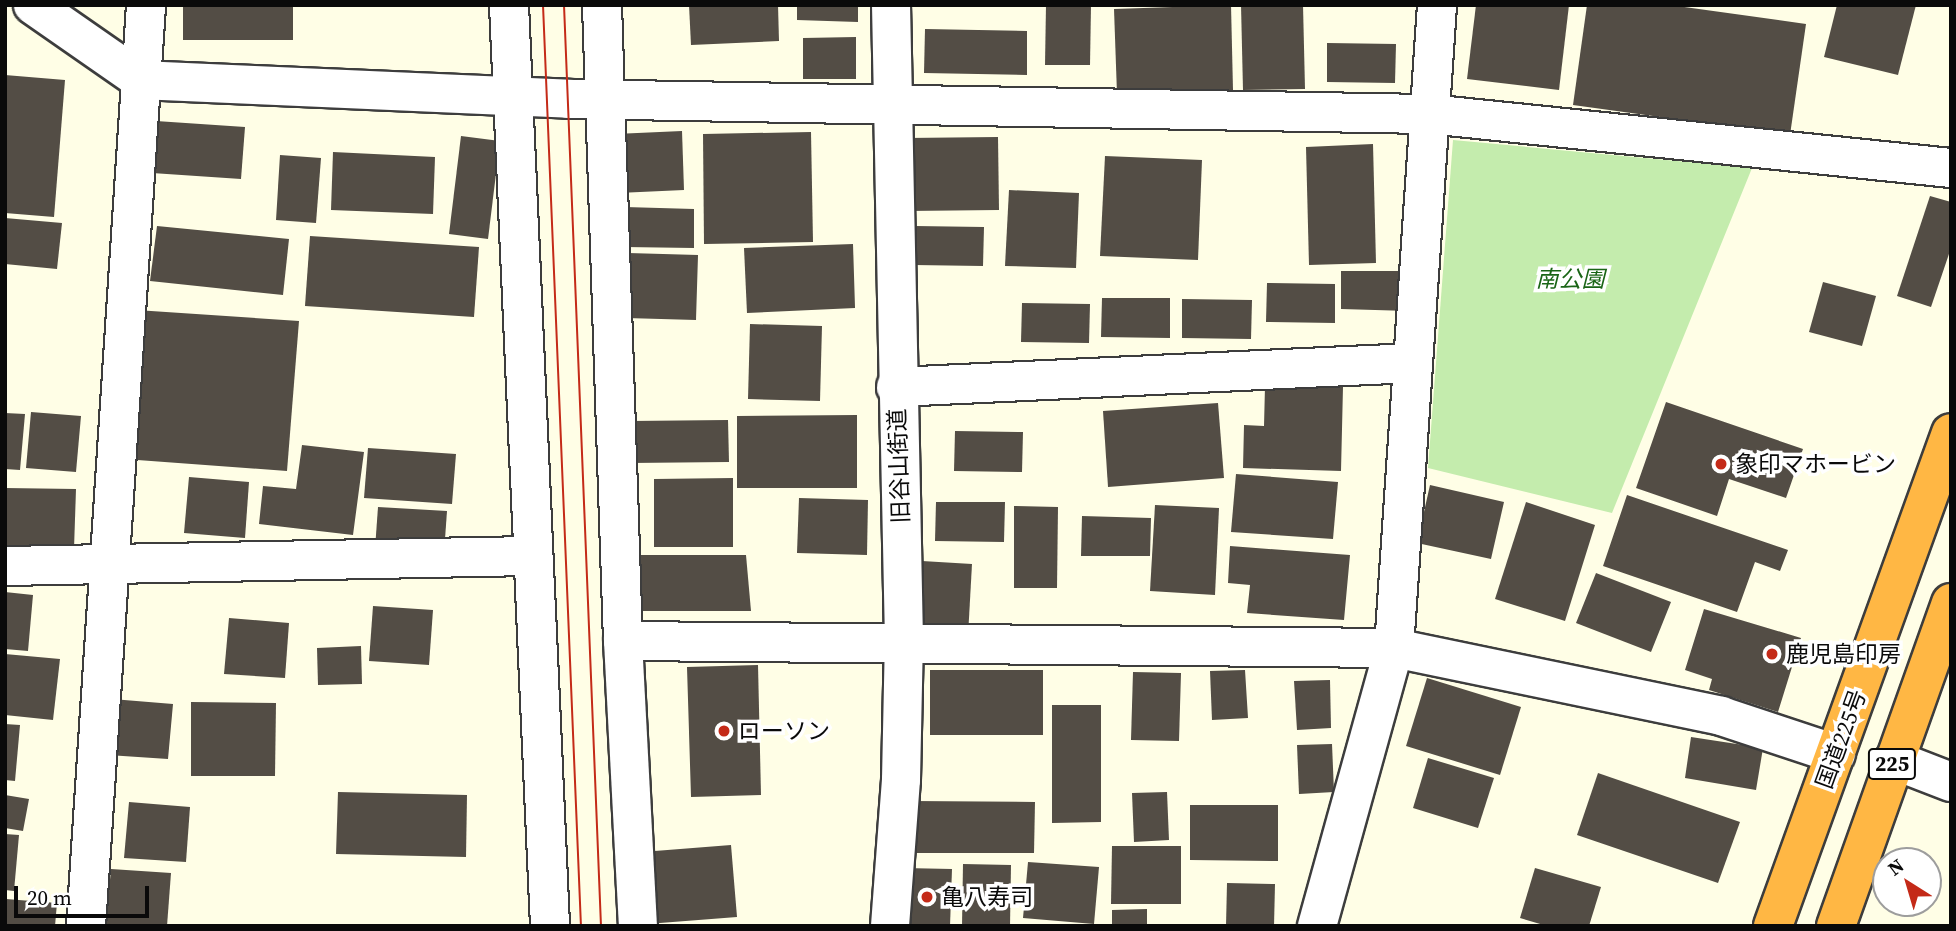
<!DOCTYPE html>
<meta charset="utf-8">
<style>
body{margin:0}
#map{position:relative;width:1956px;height:931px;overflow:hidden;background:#fffee6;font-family:"Source Serif 4","Noto Sans JP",serif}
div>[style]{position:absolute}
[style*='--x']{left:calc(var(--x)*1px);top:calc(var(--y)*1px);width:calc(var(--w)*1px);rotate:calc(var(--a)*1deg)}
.green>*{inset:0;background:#c4ecad}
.building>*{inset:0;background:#534d45}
.roads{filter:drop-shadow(2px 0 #3d3d3d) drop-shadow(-2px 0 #3d3d3d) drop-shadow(0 2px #3d3d3d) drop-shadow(0 -2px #3d3d3d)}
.minor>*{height:38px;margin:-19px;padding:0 19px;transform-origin:19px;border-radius:19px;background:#fff}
.highway>*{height:38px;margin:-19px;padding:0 19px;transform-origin:19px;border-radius:19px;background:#ffb744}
.tram>*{height:2px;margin:-1px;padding:0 1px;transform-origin:1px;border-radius:1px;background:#c42a18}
.dots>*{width:19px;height:19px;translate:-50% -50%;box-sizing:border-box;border:4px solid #fff;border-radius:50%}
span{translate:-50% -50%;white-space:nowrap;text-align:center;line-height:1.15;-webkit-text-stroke:7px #fff;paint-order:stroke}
.shield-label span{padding:2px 5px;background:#fff;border:2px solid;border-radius:5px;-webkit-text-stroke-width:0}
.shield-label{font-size:21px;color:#0a0a0a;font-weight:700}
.park-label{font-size:23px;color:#1a6516;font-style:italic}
.poi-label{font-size:23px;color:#0a0a0a}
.left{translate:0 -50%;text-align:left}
.street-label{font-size:23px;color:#0a0a0a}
.frame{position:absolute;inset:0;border:7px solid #0a0a0a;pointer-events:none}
.north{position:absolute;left:1872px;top:847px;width:70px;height:70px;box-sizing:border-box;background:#fff;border:2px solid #9d9d9d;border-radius:50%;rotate:323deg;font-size:19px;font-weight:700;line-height:28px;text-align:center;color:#0a0a0a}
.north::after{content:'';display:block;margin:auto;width:24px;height:32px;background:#c42a18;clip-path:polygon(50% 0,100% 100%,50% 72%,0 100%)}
.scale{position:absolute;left:14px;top:886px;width:135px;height:32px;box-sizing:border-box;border:4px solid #0a0a0a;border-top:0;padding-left:9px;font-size:21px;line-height:24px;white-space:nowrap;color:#0a0a0a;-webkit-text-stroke:5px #fff;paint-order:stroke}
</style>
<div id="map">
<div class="green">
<i style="clip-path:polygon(1453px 140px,1752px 168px,1612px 513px,1428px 468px)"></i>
</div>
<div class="building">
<i style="clip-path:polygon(183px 5px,293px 5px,293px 40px,183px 40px)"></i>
<i style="clip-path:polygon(689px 5px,778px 5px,779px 41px,691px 45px)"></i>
<i style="clip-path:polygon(797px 5px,858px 5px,858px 22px,797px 20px)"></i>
<i style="clip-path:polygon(1046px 5px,1091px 5px,1090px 65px,1045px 65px)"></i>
<i style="clip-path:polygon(1231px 5px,1233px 90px,1117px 94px,1114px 9px)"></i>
<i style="clip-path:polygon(1241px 5px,1303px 5px,1305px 89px,1243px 90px)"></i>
<i style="clip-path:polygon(1476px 5px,1569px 5px,1559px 90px,1467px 79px)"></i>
<i style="clip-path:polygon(1587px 5px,1670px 5px,1806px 24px,1790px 135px,1573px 105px)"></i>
<i style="clip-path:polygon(1837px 5px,1916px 5px,1898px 75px,1824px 57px)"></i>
<i style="clip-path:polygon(925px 29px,1027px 31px,1027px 75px,924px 73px)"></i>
<i style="clip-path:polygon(856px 37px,856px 79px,803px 79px,803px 38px)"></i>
<i style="clip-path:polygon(1327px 43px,1396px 44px,1395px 83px,1327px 82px)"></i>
<i style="clip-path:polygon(5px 75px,65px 80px,54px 217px,5px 213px)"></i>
<i style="clip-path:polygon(156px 121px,245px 127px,241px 179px,152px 173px)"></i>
<i style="clip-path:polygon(682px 131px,684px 190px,618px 193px,615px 134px)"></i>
<i style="clip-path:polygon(811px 132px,813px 242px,704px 244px,703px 134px)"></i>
<i style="clip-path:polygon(461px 136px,500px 141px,488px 239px,449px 234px)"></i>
<i style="clip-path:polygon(998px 137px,999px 210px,907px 211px,906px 138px)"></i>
<i style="clip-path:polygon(1373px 144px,1376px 263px,1309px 265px,1306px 147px)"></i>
<i style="clip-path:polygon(333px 152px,435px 157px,433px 214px,331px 210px)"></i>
<i style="clip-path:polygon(280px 155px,321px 158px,316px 223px,276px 220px)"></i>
<i style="clip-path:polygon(1105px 156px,1202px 160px,1198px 260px,1100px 256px)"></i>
<i style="clip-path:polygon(1009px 190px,1079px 193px,1076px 268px,1005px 266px)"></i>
<i style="clip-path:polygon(1930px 196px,1951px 202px,1951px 248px,1931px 307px,1897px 296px)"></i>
<i style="clip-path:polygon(625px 207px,694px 209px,694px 248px,625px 247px)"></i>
<i style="clip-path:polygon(5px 218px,62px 223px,57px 269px,5px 264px)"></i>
<i style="clip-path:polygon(157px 226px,289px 239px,283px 295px,150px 281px)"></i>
<i style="clip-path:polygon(915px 226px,984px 227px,983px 266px,914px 265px)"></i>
<i style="clip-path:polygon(310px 236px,479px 247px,474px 317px,305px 306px)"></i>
<i style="clip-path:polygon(853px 244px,855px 308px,747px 313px,744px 248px)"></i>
<i style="clip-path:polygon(628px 253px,698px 255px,696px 320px,626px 318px)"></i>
<i style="clip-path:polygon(1341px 271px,1410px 271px,1409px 311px,1341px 309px)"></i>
<i style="clip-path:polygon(1823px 282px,1876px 296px,1862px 346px,1809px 332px)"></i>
<i style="clip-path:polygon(1267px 283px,1335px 284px,1335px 323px,1266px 322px)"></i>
<i style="clip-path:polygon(1102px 298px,1170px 298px,1170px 338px,1101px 337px)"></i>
<i style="clip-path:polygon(1182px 299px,1252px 300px,1251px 339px,1182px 338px)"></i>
<i style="clip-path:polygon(1022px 303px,1090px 304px,1089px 343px,1021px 342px)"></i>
<i style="clip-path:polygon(136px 310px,299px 321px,287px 471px,124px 459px)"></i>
<i style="clip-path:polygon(750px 324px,822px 326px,820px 401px,748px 399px)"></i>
<i style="clip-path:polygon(1265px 386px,1343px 387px,1341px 471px,1243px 468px,1244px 425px,1264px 426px)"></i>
<i style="clip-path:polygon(1666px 402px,1803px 449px,1786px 498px,1729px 479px,1717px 516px,1636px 488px)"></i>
<i style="clip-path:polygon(1218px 403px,1224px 478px,1108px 487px,1103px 411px)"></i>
<i style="clip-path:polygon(31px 412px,81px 416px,76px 472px,26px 468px)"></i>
<i style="clip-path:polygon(5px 413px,25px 414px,20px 470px,5px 469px)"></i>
<i style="clip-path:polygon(857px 415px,857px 488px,737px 488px,737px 416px)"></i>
<i style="clip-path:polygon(728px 420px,729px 462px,630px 463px,631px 421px)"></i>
<i style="clip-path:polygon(955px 431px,1023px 432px,1022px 472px,954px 471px)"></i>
<i style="clip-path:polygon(302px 445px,364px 452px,353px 535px,259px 524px,263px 486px,296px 489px)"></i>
<i style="clip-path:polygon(368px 448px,456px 454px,452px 504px,364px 498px)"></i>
<i style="clip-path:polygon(1236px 474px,1338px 482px,1333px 539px,1231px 532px)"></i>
<i style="clip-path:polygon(189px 477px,249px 482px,245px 538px,184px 533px)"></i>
<i style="clip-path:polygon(733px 478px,733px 547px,654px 547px,654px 479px)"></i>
<i style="clip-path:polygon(1430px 485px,1504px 502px,1491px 559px,1417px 543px)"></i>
<i style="clip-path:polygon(5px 488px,76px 489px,74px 549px,5px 548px)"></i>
<i style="clip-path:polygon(1627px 495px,1788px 550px,1780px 571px,1755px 562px,1737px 612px,1603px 566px)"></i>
<i style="clip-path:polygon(799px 498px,868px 500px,867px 555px,797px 553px)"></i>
<i style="clip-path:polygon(936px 502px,1005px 502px,1004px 542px,935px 541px)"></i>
<i style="clip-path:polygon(1526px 502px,1595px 525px,1565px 621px,1495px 599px)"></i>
<i style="clip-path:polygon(1155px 505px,1219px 508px,1215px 595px,1150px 591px)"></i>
<i style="clip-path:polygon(1014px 506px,1058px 507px,1057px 588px,1014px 588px)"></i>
<i style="clip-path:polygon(378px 507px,447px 511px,444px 553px,375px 549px)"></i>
<i style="clip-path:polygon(1082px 516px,1151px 518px,1150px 556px,1081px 556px)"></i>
<i style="clip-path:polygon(1230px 546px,1350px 555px,1344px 620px,1247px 613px,1250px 585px,1228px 583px)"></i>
<i style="clip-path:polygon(633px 555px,746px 555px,751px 611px,635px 611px)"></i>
<i style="clip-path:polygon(922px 561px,972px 564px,968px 636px,917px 633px)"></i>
<i style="clip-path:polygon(1596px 573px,1671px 602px,1651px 652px,1576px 623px)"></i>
<i style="clip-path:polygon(5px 592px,33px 595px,28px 651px,5px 649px)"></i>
<i style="clip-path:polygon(373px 606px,433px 610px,429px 665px,369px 661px)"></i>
<i style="clip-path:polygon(1704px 609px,1801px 638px,1778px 712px,1709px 690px,1712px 679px,1685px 670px)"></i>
<i style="clip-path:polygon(229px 618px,289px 623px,285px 678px,224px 674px)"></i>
<i style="clip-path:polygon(361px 646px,362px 684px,318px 685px,317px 648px)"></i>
<i style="clip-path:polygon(5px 654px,60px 659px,53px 720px,5px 715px)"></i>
<i style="clip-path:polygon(758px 665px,761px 795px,691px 797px,687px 667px)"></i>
<i style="clip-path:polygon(930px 670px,1043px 670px,1043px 735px,930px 735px)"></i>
<i style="clip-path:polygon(1245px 670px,1248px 718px,1212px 720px,1210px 671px)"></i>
<i style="clip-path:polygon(1133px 672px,1181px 673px,1179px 741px,1131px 740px)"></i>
<i style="clip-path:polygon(1427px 678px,1521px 707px,1500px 775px,1406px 746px)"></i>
<i style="clip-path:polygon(1330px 680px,1331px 728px,1297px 730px,1294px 681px)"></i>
<i style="clip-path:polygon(112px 699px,173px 704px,168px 759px,108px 755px)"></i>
<i style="clip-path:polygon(191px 702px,276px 703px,275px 776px,191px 776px)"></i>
<i style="clip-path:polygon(1052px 705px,1101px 705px,1101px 822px,1052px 823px)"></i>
<i style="clip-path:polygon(5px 724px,20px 725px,15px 781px,5px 780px)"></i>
<i style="clip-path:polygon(1691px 737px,1763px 748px,1756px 790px,1685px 778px)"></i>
<i style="clip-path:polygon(1332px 744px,1334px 792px,1299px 794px,1297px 745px)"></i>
<i style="clip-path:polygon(1428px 758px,1494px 778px,1478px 828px,1413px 808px)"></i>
<i style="clip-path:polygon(1598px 773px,1740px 822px,1718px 883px,1577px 835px)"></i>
<i style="clip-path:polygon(338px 792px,467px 795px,466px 857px,336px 854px)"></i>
<i style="clip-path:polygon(1167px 792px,1169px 840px,1134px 842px,1132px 793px)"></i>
<i style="clip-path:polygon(5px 795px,29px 799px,23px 831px,5px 828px)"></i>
<i style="clip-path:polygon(911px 801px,1035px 802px,1034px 853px,910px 853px)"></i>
<i style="clip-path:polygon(129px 802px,190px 807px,186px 862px,124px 858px)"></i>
<i style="clip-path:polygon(1190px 805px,1278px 805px,1278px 861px,1190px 860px)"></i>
<i style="clip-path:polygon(5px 834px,19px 835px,14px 891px,5px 890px)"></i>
<i style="clip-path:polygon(731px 845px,737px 917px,647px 924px,642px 852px)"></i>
<i style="clip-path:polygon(1112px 846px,1181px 846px,1181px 904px,1111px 904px)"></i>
<i style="clip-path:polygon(1028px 862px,1099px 867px,1094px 924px,1023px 918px)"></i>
<i style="clip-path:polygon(963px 864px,1011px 865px,1010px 926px,962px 926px)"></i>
<i style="clip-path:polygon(904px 868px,952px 869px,950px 926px,903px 926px)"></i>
<i style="clip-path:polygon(1535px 868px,1601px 887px,1589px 926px,1547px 926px,1520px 918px)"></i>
<i style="clip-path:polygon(111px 869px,171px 873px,167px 926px,106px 924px)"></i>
<i style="clip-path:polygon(1227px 883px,1275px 884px,1274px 926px,1226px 926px)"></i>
<i style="clip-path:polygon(6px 899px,57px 903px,55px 926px,5px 926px)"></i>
<i style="clip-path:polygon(1147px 909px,1147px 926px,1112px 926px,1112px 910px)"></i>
</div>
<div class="roads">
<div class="minor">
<i style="--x:33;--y:5;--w:131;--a:34.8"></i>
<i style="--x:141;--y:80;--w:427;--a:2.5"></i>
<i style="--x:568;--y:99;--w:861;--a:1"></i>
<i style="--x:1429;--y:114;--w:525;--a:5.91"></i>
<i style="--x:509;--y:5;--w:922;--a:87.45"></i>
<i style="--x:602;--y:5;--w:636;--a:88.11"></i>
<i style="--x:623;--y:641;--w:285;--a:87"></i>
<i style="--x:896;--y:387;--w:517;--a:-2.66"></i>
<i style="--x:5;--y:566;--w:528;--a:-1.09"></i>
<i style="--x:623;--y:641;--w:771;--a:0.52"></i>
<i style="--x:1394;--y:648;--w:334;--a:11.7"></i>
<i style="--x:1721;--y:716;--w:121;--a:18.3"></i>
<i style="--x:1894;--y:760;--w:61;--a:21.1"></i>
<i style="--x:86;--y:926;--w:923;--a:-86.27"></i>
<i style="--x:890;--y:926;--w:146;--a:-85.7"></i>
<i style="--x:901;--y:780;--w:139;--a:-88.8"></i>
<i style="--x:904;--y:641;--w:636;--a:-91.17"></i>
<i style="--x:1317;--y:926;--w:288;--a:-74.5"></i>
<i style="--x:1394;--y:648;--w:644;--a:-86.17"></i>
</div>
<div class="highway">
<i style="--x:1773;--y:926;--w:524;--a:-70.15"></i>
<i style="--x:1836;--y:926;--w:343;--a:-70.4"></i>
</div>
</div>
<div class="tram">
<i style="--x:543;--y:5;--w:922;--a:87.64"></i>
<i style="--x:564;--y:5;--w:922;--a:87.7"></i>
</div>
<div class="dots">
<i style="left:1721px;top:464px;background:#c42a18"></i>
<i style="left:1772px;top:654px;background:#c42a18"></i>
<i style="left:724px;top:731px;background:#c42a18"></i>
<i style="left:927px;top:897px;background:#c42a18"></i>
</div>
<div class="shield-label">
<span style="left:1892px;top:764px">225</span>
</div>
<div class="park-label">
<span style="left:1570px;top:279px">南公園</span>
</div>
<div class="poi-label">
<span class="left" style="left:1735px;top:464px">象印マホービン</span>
<span class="left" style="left:1786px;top:654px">鹿児島印房</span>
<span class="left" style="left:738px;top:731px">ローソン</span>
<span class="left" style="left:941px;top:897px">亀八寿司</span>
</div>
<div class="street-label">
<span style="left:899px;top:466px;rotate:-92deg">旧谷山街道</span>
<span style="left:1841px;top:739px;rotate:-70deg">国道225号</span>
</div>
<div class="frame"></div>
<div class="north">N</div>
<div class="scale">20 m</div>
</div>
